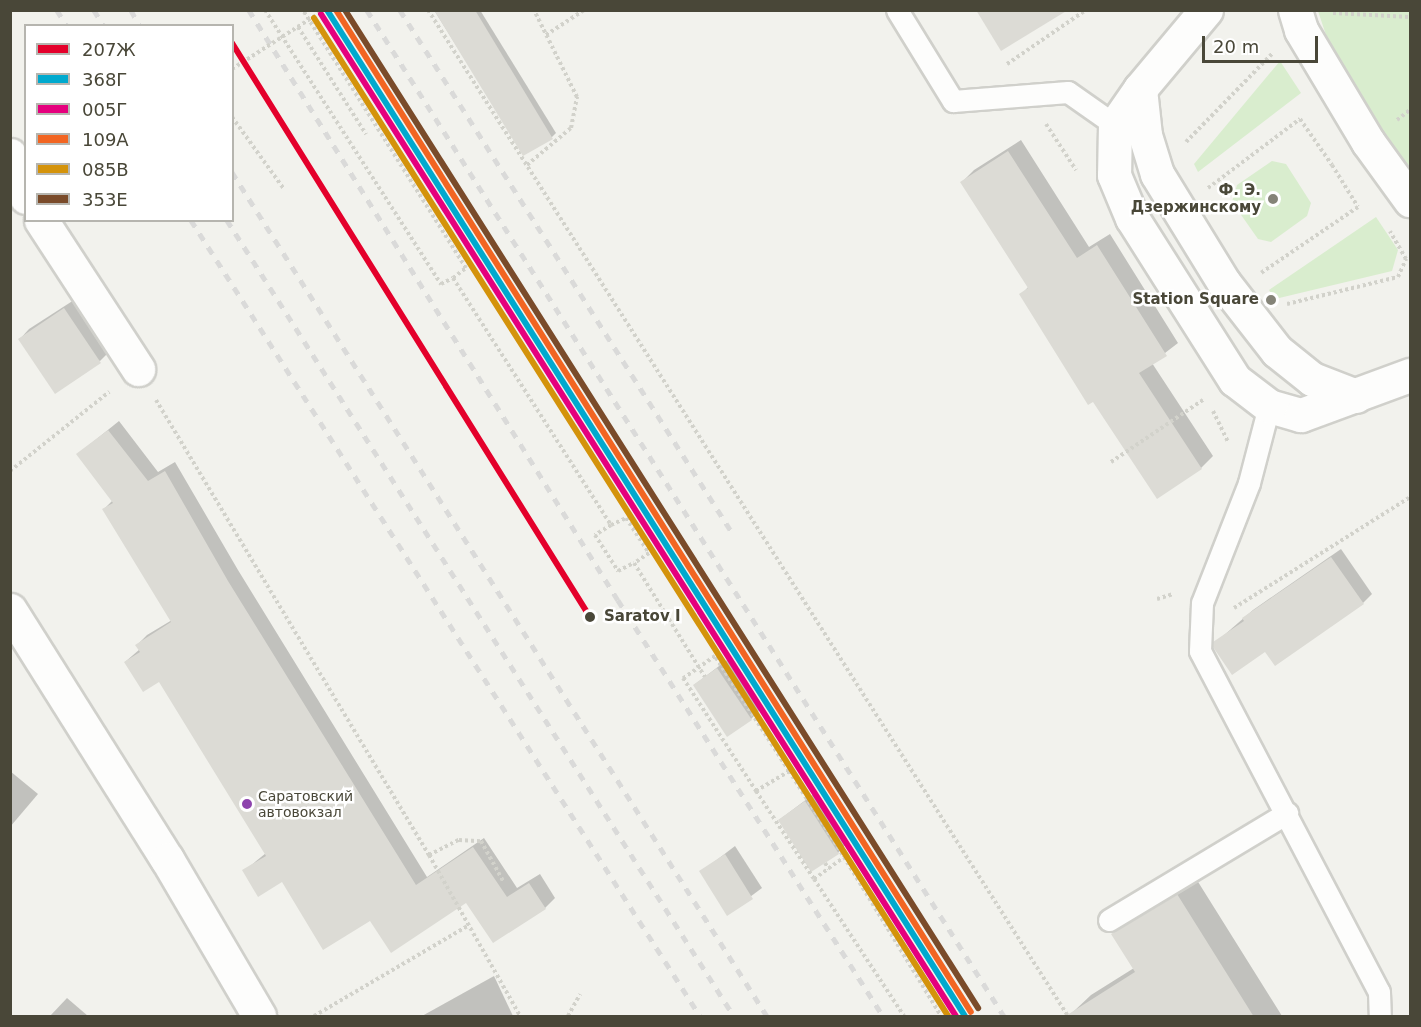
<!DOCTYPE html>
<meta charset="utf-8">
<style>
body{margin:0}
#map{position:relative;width:1421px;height:1027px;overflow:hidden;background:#f2f2ed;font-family:"DejaVu Sans",sans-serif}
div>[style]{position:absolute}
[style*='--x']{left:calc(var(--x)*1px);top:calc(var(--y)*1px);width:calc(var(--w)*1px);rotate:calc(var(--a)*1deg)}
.green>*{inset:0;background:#d9edce}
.shadow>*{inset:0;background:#0003}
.building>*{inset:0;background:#dcdbd5}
.path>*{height:4px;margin-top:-2px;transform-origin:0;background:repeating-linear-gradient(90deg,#d2d2cb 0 3px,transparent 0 6px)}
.roads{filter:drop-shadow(2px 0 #d0d0cb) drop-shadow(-2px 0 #d0d0cb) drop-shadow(0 2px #d0d0cb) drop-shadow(0 -2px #d0d0cb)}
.service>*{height:21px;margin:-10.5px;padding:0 10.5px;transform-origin:10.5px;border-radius:10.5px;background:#fdfdfc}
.minor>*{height:33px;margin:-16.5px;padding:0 16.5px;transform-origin:16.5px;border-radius:16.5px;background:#fdfdfc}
.rail>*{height:4.5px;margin-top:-2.25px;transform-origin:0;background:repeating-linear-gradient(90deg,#dadad9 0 8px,transparent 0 16px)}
.path-bridge>*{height:4px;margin-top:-2px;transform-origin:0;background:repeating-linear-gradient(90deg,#d2d2cb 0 3px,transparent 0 6px)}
.rail-1>*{height:6px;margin:-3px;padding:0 3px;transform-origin:3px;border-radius:3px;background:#e4002b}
.rail-2>*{height:6px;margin:-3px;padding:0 3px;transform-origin:3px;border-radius:3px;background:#00a9ce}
.rail-3>*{height:6px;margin:-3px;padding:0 3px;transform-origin:3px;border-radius:3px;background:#e5007d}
.rail-4>*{height:6px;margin:-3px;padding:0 3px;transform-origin:3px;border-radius:3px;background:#f26522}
.rail-5>*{height:6px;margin:-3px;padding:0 3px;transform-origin:3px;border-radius:3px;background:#d4930b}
.rail-6>*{height:6px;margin:-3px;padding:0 3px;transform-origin:3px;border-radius:3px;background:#7a4b2a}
.dots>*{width:16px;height:16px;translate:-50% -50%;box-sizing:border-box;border:3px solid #fff;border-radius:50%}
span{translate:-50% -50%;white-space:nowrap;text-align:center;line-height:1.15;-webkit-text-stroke:5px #fff;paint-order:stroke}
.bus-label{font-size:14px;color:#494738}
.left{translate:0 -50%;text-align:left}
.poi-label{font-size:15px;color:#494738;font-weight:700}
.right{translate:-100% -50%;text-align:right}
.stop-label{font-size:15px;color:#494738;font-weight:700}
.frame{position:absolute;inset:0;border:12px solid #494738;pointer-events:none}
.legend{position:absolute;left:24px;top:24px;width:210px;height:198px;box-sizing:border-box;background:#fff;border:2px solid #b6b5af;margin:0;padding:8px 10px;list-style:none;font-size:18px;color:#494738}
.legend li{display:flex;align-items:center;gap:12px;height:30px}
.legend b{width:30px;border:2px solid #b6b5af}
.scale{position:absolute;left:1202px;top:36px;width:116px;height:27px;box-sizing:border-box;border:3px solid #494738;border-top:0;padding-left:8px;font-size:18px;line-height:21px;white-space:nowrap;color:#494738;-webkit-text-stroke:4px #fff;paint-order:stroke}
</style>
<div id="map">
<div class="green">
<i style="clip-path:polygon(1318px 11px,1410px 11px,1410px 175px,1331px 50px)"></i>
<i style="clip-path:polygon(1280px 61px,1301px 93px,1198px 172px,1194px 164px)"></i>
<i style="clip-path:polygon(1272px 161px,1286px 164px,1311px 203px,1307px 216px,1271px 242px,1258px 239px,1232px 202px,1237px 185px)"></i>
<i style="clip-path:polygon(1376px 217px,1398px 250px,1392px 271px,1275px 299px,1269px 290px)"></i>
</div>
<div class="shadow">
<i style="clip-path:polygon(434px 10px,480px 10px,556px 133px,552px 137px,524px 154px)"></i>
<i style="clip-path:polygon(1021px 140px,1089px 247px,1110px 234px,1178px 343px,1152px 363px,1213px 456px,1201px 468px,1093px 400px,1021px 295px,1029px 286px,962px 182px,974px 170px)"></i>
<i style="clip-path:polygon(74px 300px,109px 352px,100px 361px,20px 339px,29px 329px)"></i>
<i style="clip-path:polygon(119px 421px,158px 472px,175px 462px,238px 570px,427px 877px,484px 838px,517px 888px,540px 874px,555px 898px,545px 908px,467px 901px,371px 918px,282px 880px,244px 871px,266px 853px,159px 680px,125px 662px,140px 649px,137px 645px,147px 635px,172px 620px,104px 509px,113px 500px,78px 454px)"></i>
<i style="clip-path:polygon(1341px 549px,1372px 594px,1363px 603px,1265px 650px,1215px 643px,1253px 610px)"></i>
<i style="clip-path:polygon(727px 660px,760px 710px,751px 719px,694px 685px)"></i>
<i style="clip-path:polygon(10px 771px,38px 794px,10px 827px)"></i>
<i style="clip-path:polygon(815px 793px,847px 843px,838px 853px,779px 820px)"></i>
<i style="clip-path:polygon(735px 846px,762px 888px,727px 914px,701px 872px)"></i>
<i style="clip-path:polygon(1195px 877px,1282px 1016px,1076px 1016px,1073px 1012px,1091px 995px,1134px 968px,1113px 934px,1131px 916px)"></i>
<i style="clip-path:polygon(494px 976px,513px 1016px,422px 1016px)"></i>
<i style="clip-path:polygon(67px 998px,88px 1016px,50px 1016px)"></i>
</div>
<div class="building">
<i style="clip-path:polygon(434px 10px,475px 10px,553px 139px,523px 156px)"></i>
<i style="clip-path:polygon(976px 10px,1068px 10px,1001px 51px)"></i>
<i style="clip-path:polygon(1008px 151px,1077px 258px,1097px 245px,1167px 356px,1139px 373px,1202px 469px,1157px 499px,1093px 402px,1088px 405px,1019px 294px,1028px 288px,960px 182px)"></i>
<i style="clip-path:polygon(64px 308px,101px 363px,55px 394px,18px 339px)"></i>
<i style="clip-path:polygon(108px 430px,148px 481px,165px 471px,228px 581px,416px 885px,473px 847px,507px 897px,529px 883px,546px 909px,493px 943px,466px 903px,391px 953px,370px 921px,323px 950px,282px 882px,258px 897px,242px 870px,266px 856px,159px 682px,143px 692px,124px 662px,140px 652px,135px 645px,171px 622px,102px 509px,113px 503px,76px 454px)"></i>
<i style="clip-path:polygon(1331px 557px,1364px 604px,1275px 666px,1265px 652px,1232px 675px,1213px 647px,1213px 642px,1244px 621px,1242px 618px)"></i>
<i style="clip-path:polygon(717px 668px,752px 720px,727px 737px,693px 685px)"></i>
<i style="clip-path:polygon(805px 801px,839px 854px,811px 872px,778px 820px)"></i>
<i style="clip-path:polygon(725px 854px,753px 899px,727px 916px,699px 871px)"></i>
<i style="clip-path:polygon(1177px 894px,1254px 1017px,1064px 1017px,1135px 972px,1111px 934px)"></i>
</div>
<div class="path">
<i style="--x:265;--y:10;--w:326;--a:57.3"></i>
<i style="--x:441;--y:284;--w:13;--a:-27"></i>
<i style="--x:453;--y:278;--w:16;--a:-38"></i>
<i style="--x:466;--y:268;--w:305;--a:-122.3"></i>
<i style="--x:428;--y:10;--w:1192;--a:57.54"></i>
<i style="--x:1333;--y:13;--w:77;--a:3"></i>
<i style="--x:298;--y:27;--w:127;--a:57.6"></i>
<i style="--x:546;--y:35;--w:45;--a:-33.3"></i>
<i style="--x:1007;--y:64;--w:96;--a:-34.4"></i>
<i style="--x:232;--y:117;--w:89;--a:54.2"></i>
<i style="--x:1397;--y:120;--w:16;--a:-38"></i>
<i style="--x:1046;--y:124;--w:55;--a:56.9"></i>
<i style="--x:1186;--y:142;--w:124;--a:-45.7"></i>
<i style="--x:527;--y:165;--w:57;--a:-40.1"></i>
<i style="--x:571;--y:128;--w:32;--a:-79"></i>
<i style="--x:577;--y:97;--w:97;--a:-116.3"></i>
<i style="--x:1208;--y:188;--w:115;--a:-36.9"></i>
<i style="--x:1300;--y:119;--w:56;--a:55.2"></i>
<i style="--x:1332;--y:165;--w:49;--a:58.2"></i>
<i style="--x:1358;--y:207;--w:117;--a:145.8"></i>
<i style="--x:453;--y:278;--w:293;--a:57.4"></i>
<i style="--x:611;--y:525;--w:17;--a:-25"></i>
<i style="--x:626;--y:518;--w:42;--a:56.7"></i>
<i style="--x:649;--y:553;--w:18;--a:146"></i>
<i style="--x:634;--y:563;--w:134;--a:58.1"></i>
<i style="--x:1287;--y:304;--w:114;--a:-13.7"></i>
<i style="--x:1398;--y:277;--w:20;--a:-66"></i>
<i style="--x:1406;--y:259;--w:32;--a:-120"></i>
<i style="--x:156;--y:400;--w:531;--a:59.04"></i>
<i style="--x:429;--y:855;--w:185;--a:60.5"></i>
<i style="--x:1213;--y:411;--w:34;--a:64"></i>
<i style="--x:1111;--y:462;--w:111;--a:-34"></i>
<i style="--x:10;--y:471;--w:127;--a:-38.6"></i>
<i style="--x:611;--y:525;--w:19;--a:148"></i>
<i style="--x:595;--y:535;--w:43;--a:57.4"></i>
<i style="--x:618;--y:571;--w:18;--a:-27"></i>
<i style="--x:1157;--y:599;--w:17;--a:-17"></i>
<i style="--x:1234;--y:608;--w:208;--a:-32.2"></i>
<i style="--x:789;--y:771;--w:137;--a:-122.8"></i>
<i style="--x:715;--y:656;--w:39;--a:145"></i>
<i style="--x:683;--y:678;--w:135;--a:57.1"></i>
<i style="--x:756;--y:791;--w:39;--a:-31"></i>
<i style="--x:789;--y:771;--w:102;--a:57.4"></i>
<i style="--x:756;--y:791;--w:105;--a:56.6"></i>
<i style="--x:814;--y:879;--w:37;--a:-36"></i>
<i style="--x:844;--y:857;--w:186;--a:58.6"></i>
<i style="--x:429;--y:855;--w:34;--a:-27"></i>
<i style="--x:459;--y:840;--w:22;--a:3"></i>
<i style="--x:481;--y:841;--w:46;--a:61.2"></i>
<i style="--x:825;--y:863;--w:7;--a:56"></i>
<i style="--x:814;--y:879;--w:164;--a:56.7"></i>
<i style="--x:314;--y:1016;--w:180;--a:-30.4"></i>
<i style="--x:568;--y:1016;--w:25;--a:-61"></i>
</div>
<div class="roads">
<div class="service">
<i style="--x:897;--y:10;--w:107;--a:58.4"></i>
<i style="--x:953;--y:101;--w:115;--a:-4.5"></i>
<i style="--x:1068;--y:92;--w:57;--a:35.1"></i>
<i style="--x:1269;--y:406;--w:80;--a:104.6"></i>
<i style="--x:1249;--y:483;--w:129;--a:111.4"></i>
<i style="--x:1202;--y:603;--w:48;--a:92.4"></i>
<i style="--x:1200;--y:651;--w:385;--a:62.3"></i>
<i style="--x:1379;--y:992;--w:24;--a:88"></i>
<i style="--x:1109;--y:920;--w:208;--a:-31"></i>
</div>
<div class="minor">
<i style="--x:1206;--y:10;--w:103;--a:129.9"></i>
<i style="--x:1140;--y:89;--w:44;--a:124.8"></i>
<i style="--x:1115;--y:125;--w:50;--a:91.1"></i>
<i style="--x:1114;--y:175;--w:47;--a:67.3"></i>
<i style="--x:1132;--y:218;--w:192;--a:57.6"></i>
<i style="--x:1235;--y:380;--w:43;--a:37.4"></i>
<i style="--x:1269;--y:406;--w:33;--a:16"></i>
<i style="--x:1301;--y:415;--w:116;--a:-20.2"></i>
<i style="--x:1295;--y:10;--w:21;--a:73"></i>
<i style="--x:1301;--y:30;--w:131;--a:59.1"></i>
<i style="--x:1368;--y:142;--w:72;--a:54.1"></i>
<i style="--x:1140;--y:89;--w:46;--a:83.8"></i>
<i style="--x:1145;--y:135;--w:41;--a:72.9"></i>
<i style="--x:1157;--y:174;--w:128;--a:58.4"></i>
<i style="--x:1224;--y:283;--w:86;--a:52.1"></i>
<i style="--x:1277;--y:351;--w:45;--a:38.7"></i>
<i style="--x:1312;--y:379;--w:47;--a:21.1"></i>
<i style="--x:10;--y:155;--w:45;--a:69.1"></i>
<i style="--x:41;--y:220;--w:178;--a:56.9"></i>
<i style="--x:10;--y:610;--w:294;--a:57.8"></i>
<i style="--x:167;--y:859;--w:182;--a:59.6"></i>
</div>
</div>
<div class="rail">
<i style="--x:57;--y:10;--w:19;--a:58"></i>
<i style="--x:94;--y:10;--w:19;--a:58"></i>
<i style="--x:131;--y:10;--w:18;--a:61"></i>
<i style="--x:249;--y:10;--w:696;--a:57.98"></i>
<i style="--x:618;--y:600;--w:493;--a:57.5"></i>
<i style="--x:367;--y:10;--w:1191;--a:57.66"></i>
<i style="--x:400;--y:10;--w:621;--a:57.56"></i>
<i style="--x:232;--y:172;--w:999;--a:57.63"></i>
<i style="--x:191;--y:220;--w:945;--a:57.4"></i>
<i style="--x:227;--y:220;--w:944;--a:57.51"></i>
</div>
<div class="path-bridge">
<i style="--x:232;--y:69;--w:109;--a:-32.7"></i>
</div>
<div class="rail-1">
<i style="--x:232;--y:43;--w:676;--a:58.05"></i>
</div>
<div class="rail-2">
<i style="--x:327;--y:10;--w:1191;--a:57.62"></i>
</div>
<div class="rail-3">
<i style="--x:321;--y:14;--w:1186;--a:57.64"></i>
</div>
<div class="rail-4">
<i style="--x:336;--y:10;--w:1186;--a:57.64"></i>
</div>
<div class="rail-5">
<i style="--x:314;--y:18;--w:1182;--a:57.57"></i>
</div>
<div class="rail-6">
<i style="--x:345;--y:10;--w:1182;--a:57.61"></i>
</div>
<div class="dots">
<i style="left:1273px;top:199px;background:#848377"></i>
<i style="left:1271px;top:300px;background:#848377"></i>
<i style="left:590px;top:617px;background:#494738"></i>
<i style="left:247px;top:804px;background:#8e44ad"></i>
</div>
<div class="bus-label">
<span class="left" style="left:258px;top:804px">Саратовский<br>автовокзал</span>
</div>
<div class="poi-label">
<span class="right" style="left:1261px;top:199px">Ф. Э.<br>Дзержинскому</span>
<span class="right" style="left:1259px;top:300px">Station Square</span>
</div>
<div class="stop-label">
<span class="left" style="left:604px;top:617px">Saratov I</span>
</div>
<div class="frame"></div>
<ul class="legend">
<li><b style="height:8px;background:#e4002b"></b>207Ж</li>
<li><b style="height:8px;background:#00a9ce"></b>368Г</li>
<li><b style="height:8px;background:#e5007d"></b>005Г</li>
<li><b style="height:8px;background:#f26522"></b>109А</li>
<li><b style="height:8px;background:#d4930b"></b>085В</li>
<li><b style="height:8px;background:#7a4b2a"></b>353Е</li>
</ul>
<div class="scale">20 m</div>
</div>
